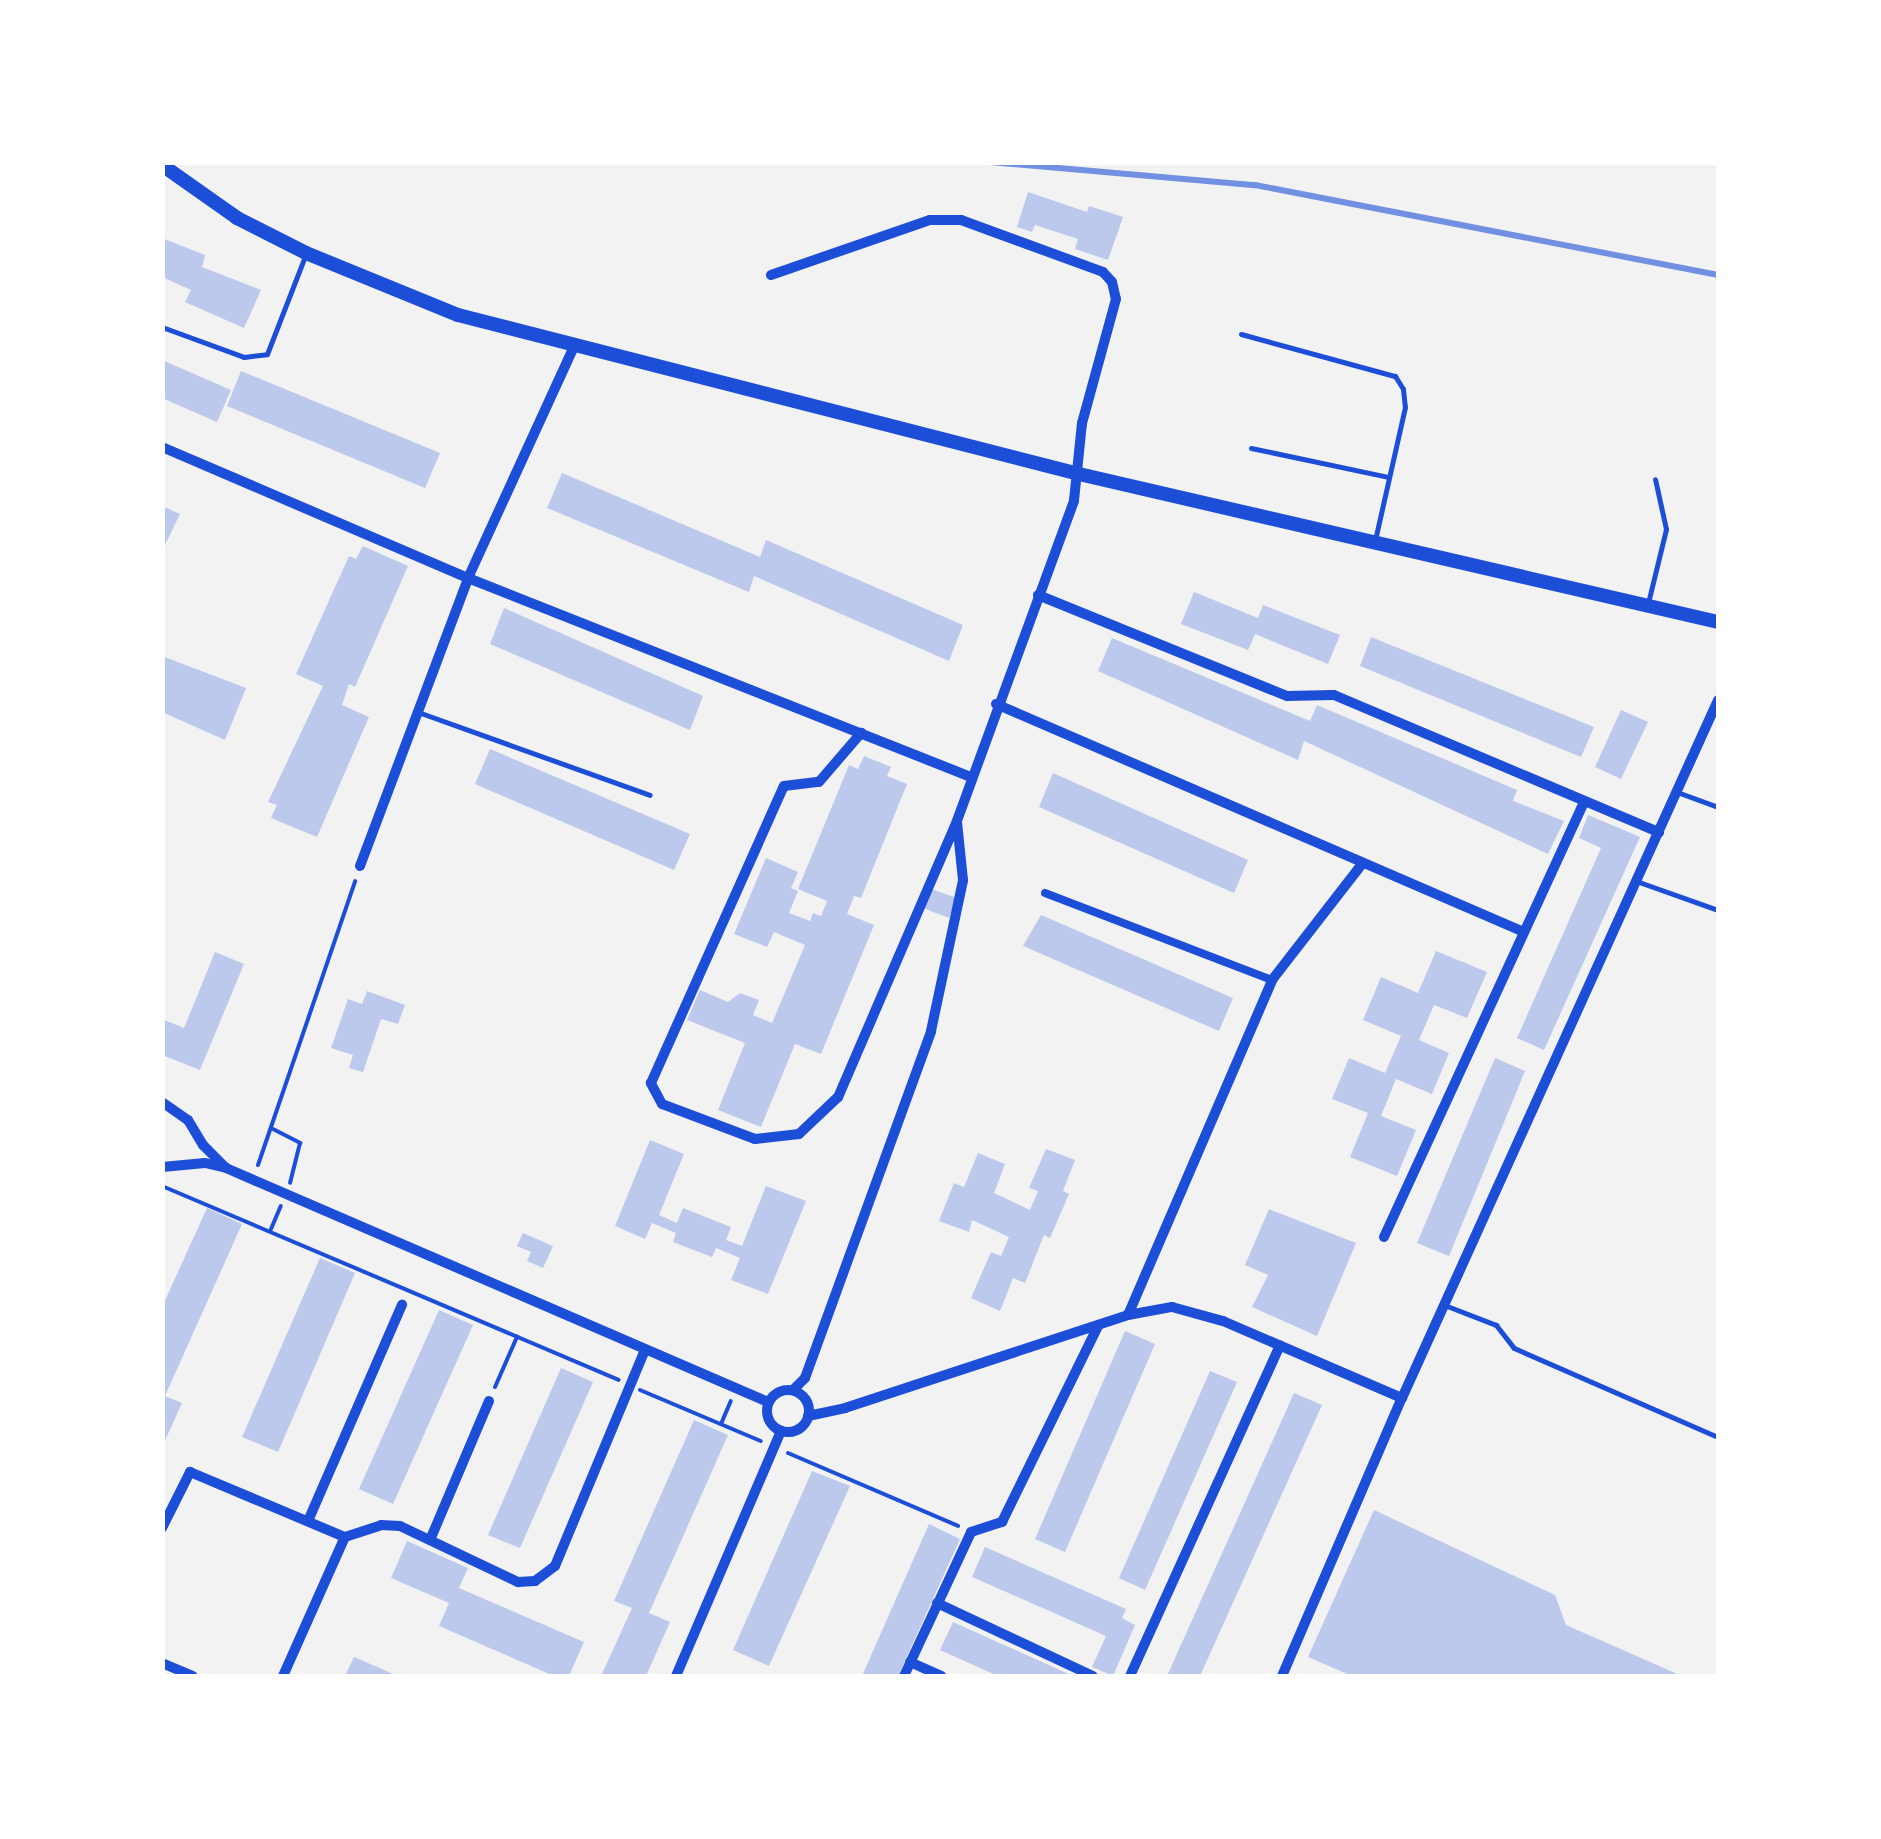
<!DOCTYPE html>
<style>
body{margin:0}
#map{position:relative;width:1881px;height:1839px;overflow:hidden;background:#f2f2f2;font-family:Karla,sans-serif}
div>[style]{position:absolute}
[style*='--x']{left:calc(var(--x)*1px);top:calc(var(--y)*1px);width:calc(var(--w)*1px);rotate:calc(var(--a)*1deg)}
.building>*{inset:0;background:#bdc9ec}
.path>*{height:4px;margin:-2px;padding:0 2px;transform-origin:2px;border-radius:2px;background:#1d4ed8}
.service>*{height:5px;margin:-2.5px;padding:0 2.5px;transform-origin:2.5px;border-radius:2.5px;background:#1d4ed8}
.pedestrian>*{height:8px;margin:-4px;padding:0 4px;transform-origin:4px;border-radius:4px;background:#1d4ed8}
.minor>*{height:10px;margin:-5px;padding:0 5px;transform-origin:5px;border-radius:5px;background:#1d4ed8}
.minor>.ring{margin:-5px;padding:0;box-sizing:content-box;background:none;border:10px solid #1d4ed8;border-radius:50%}
.secondary>*{height:14px;margin:-7px;padding:0 7px;transform-origin:7px;border-radius:7px;background:#1d4ed8}
.rail>*{height:6px;margin:-3px;padding:0 3px;transform-origin:3px;border-radius:3px;background:#7290e2}
span{translate:-50% -50%;white-space:nowrap;text-align:center;line-height:1.15;-webkit-text-stroke:8px #fff;paint-order:stroke}
.frame{position:absolute;inset:0;border:165px solid #fff;pointer-events:none}
</style>
<div id="map">
<div class="building">
<i style="clip-path:polygon(1028px 192px,1087px 212px,1089px 206px,1123px 217px,1108px 260px,1075px 249px,1078px 239px,1035px 225px,1032px 232px,1017px 227px)"></i>
<i style="clip-path:polygon(162px 238px,205px 255px,202px 267px,261px 290px,244px 328px,185px 302px,191px 290px,162px 277px)"></i>
<i style="clip-path:polygon(162px 360px,231px 390px,217px 422px,162px 398px)"></i>
<i style="clip-path:polygon(241px 371px,440px 453px,425px 488px,227px 406px)"></i>
<i style="clip-path:polygon(562px 473px,760px 557px,766px 540px,963px 625px,949px 661px,754px 576px,749px 592px,547px 508px)"></i>
<i style="clip-path:polygon(162px 506px,180px 514px,162px 551px)"></i>
<i style="clip-path:polygon(363px 546px,408px 566px,355px 687px,349px 684px,342px 705px,369px 717px,317px 837px,271px 818px,277px 805px,268px 802px,323px 686px,296px 674px,349px 556px,356px 559px)"></i>
<i style="clip-path:polygon(1194px 592px,1258px 618px,1263px 605px,1340px 635px,1328px 664px,1255px 634px,1248px 650px,1181px 624px)"></i>
<i style="clip-path:polygon(504px 608px,703px 696px,690px 730px,490px 644px)"></i>
<i style="clip-path:polygon(1371px 637px,1594px 727px,1581px 757px,1360px 666px)"></i>
<i style="clip-path:polygon(1112px 638px,1310px 721px,1317px 705px,1517px 790px,1513px 801px,1564px 821px,1548px 854px,1304px 741px,1298px 760px,1098px 671px)"></i>
<i style="clip-path:polygon(162px 656px,246px 688px,225px 740px,162px 712px)"></i>
<i style="clip-path:polygon(1621px 710px,1648px 722px,1621px 779px,1595px 767px)"></i>
<i style="clip-path:polygon(490px 749px,690px 834px,674px 870px,475px 784px)"></i>
<i style="clip-path:polygon(864px 756px,891px 767px,887px 776px,907px 784px,861px 898px,854px 896px,847px 914px,874px 925px,821px 1054px,795px 1044px,761px 1127px,718px 1110px,745px 1043px,687px 1020px,700px 990px,728px 1002px,740px 993px,759px 1000px,753px 1015px,772px 1023px,805px 945px,774px 932px,767px 947px,734px 934px,766px 858px,798px 872px,791px 888px,798px 891px,789px 913px,810px 921px,813px 913px,821px 916px,827px 901px,798px 889px,849px 765px,858px 769px)"></i>
<i style="clip-path:polygon(1053px 773px,1248px 860px,1234px 893px,1039px 807px)"></i>
<i style="clip-path:polygon(1588px 815px,1640px 837px,1544px 1050px,1517px 1038px,1601px 848px,1579px 838px)"></i>
<i style="clip-path:polygon(931px 889px,957px 898px,949px 918px,923px 908px)"></i>
<i style="clip-path:polygon(1041px 915px,1233px 998px,1219px 1031px,1023px 946px)"></i>
<i style="clip-path:polygon(1436px 951px,1487px 972px,1467px 1018px,1434px 1005px,1419px 1040px,1449px 1053px,1432px 1094px,1396px 1079px,1381px 1116px,1416px 1130px,1397px 1176px,1350px 1157px,1368px 1113px,1332px 1099px,1349px 1058px,1385px 1073px,1401px 1036px,1363px 1020px,1381px 977px,1418px 993px)"></i>
<i style="clip-path:polygon(215px 952px,244px 964px,200px 1070px,162px 1055px,162px 1019px,184px 1028px)"></i>
<i style="clip-path:polygon(367px 991px,405px 1005px,398px 1024px,381px 1019px,363px 1072px,349px 1068px,353px 1055px,331px 1048px,348px 999px,362px 1004px)"></i>
<i style="clip-path:polygon(1495px 1058px,1525px 1071px,1449px 1256px,1417px 1243px)"></i>
<i style="clip-path:polygon(650px 1140px,684px 1154px,659px 1215px,677px 1223px,683px 1208px,731px 1227px,726px 1240px,742px 1246px,766px 1186px,806px 1201px,768px 1294px,731px 1280px,740px 1258px,716px 1248px,712px 1257px,673px 1242px,676px 1233px,652px 1223px,645px 1239px,615px 1226px)"></i>
<i style="clip-path:polygon(1046px 1149px,1075px 1160px,1063px 1191px,1069px 1194px,1050px 1238px,1044px 1235px,1025px 1283px,1013px 1278px,1000px 1311px,971px 1298px,991px 1252px,1001px 1256px,1009px 1237px,972px 1220px,969px 1232px,939px 1221px,954px 1183px,964px 1187px,978px 1153px,1005px 1164px,994px 1193px,1030px 1210px,1038px 1191px,1029px 1188px)"></i>
<i style="clip-path:polygon(207px 1208px,242px 1224px,165px 1396px,182px 1403px,162px 1447px,162px 1307px)"></i>
<i style="clip-path:polygon(1269px 1209px,1356px 1243px,1317px 1336px,1252px 1307px,1268px 1275px,1245px 1265px)"></i>
<i style="clip-path:polygon(523px 1233px,553px 1246px,543px 1268px,527px 1261px,531px 1252px,517px 1246px)"></i>
<i style="clip-path:polygon(320px 1258px,355px 1273px,278px 1452px,242px 1437px)"></i>
<i style="clip-path:polygon(439px 1310px,473px 1325px,393px 1504px,359px 1489px)"></i>
<i style="clip-path:polygon(1125px 1331px,1155px 1344px,1065px 1552px,1035px 1539px)"></i>
<i style="clip-path:polygon(561px 1368px,593px 1382px,520px 1548px,488px 1535px)"></i>
<i style="clip-path:polygon(1210px 1371px,1237px 1382px,1145px 1590px,1119px 1578px)"></i>
<i style="clip-path:polygon(1294px 1393px,1322px 1405px,1200px 1676px,1167px 1676px)"></i>
<i style="clip-path:polygon(694px 1420px,728px 1435px,649px 1613px,670px 1622px,646px 1676px,601px 1676px,632px 1608px,614px 1601px)"></i>
<i style="clip-path:polygon(812px 1471px,850px 1486px,769px 1666px,733px 1650px)"></i>
<i style="clip-path:polygon(1374px 1510px,1555px 1595px,1566px 1625px,1682px 1676px,1352px 1676px,1308px 1657px)"></i>
<i style="clip-path:polygon(929px 1524px,960px 1539px,898px 1676px,862px 1676px)"></i>
<i style="clip-path:polygon(407px 1541px,468px 1568px,459px 1588px,584px 1642px,569px 1676px,554px 1676px,439px 1626px,449px 1603px,391px 1578px)"></i>
<i style="clip-path:polygon(985px 1547px,1126px 1609px,1122px 1618px,1135px 1625px,1113px 1676px,1092px 1667px,1106px 1636px,972px 1577px)"></i>
<i style="clip-path:polygon(953px 1622px,1073px 1676px,998px 1676px,940px 1650px)"></i>
<i style="clip-path:polygon(354px 1657px,398px 1676px,345px 1676px)"></i>
</div>
<div class="path">
<i style="--x:271;--y:1128;--w:33;--a:27"></i>
<i style="--x:300;--y:1143;--w:41;--a:104"></i>
<i style="--x:258;--y:1165;--w:300;--a:-71.1"></i>
<i style="--x:162;--y:1186;--w:496;--a:23"></i>
<i style="--x:271;--y:1229;--w:25;--a:-67"></i>
<i style="--x:495;--y:1387;--w:55;--a:-66.3"></i>
<i style="--x:640;--y:1390;--w:131;--a:22.9"></i>
<i style="--x:721;--y:1424;--w:25;--a:-67"></i>
<i style="--x:788;--y:1453;--w:185;--a:23.2"></i>
</div>
<div class="service">
<i style="--x:162;--y:327;--w:87;--a:20.1"></i>
<i style="--x:244;--y:357;--w:23;--a:-7"></i>
<i style="--x:267;--y:354;--w:105;--a:-68.8"></i>
<i style="--x:1241;--y:334;--w:160;--a:15.3"></i>
<i style="--x:1395;--y:376;--w:15;--a:58"></i>
<i style="--x:1403;--y:389;--w:18;--a:84"></i>
<i style="--x:1405;--y:407;--w:136;--a:102.7"></i>
<i style="--x:1251;--y:448;--w:141;--a:11.9"></i>
<i style="--x:1648;--y:603;--w:76;--a:-76.3"></i>
<i style="--x:1666;--y:529;--w:51;--a:-102.4"></i>
<i style="--x:418;--y:712;--w:246;--a:19.7"></i>
<i style="--x:1677;--y:792;--w:44;--a:20.1"></i>
<i style="--x:1639;--y:882;--w:84;--a:19.5"></i>
<i style="--x:1447;--y:1306;--w:53;--a:21.2"></i>
<i style="--x:1496;--y:1325;--w:29;--a:52"></i>
<i style="--x:1514;--y:1348;--w:223;--a:23.6"></i>
<i style="--x:1718;--y:1614;--w:15;--a:90"></i>
</div>
<div class="pedestrian">
<i style="--x:1045;--y:893;--w:243;--a:21"></i>
</div>
<div class="minor">
<i style="--x:771;--y:275;--w:168;--a:-19.1"></i>
<i style="--x:930;--y:220;--w:31;--a:0"></i>
<i style="--x:961;--y:220;--w:151;--a:20.1"></i>
<i style="--x:1103;--y:272;--w:13;--a:48"></i>
<i style="--x:1112;--y:282;--w:17;--a:77"></i>
<i style="--x:1116;--y:299;--w:129;--a:105.3"></i>
<i style="--x:1082;--y:423;--w:78;--a:95.9"></i>
<i style="--x:1074;--y:501;--w:341;--a:110.1"></i>
<i style="--x:957;--y:821;--w:301;--a:113.3"></i>
<i style="--x:838;--y:1097;--w:54;--a:136.5"></i>
<i style="--x:799;--y:1134;--w:44;--a:173.5"></i>
<i style="--x:755;--y:1139;--w:99;--a:-159.4"></i>
<i style="--x:662;--y:1104;--w:24;--a:-118"></i>
<i style="--x:651;--y:1083;--w:325;--a:-65.9"></i>
<i style="--x:784;--y:786;--w:35;--a:-7"></i>
<i style="--x:819;--y:782;--w:65;--a:-49.4"></i>
<i style="--x:162;--y:447;--w:333;--a:23.2"></i>
<i style="--x:468;--y:578;--w:541;--a:21.59"></i>
<i style="--x:1038;--y:595;--w:269;--a:22.1"></i>
<i style="--x:1287;--y:696;--w:47;--a:-1.2"></i>
<i style="--x:1334;--y:695;--w:353;--a:22.9"></i>
<i style="--x:996;--y:704;--w:575;--a:23.36"></i>
<i style="--x:360;--y:866;--w:308;--a:-69.4"></i>
<i style="--x:468;--y:578;--w:254;--a:-65.4"></i>
<i style="--x:162;--y:1102;--w:32;--a:35"></i>
<i style="--x:188;--y:1120;--w:29;--a:59"></i>
<i style="--x:203;--y:1145;--w:31;--a:45"></i>
<i style="--x:162;--y:1167;--w:43;--a:-5.3"></i>
<i style="--x:205;--y:1163;--w:22;--a:13"></i>
<i style="--x:226;--y:1168;--w:590;--a:23.35"></i>
<i style="--x:1384;--y:1237;--w:477;--a:-65.3"></i>
<i style="--x:1128;--y:1315;--w:365;--a:-66.7"></i>
<i style="--x:1272;--y:980;--w:147;--a:-52.2"></i>
<i class="ring" style="left:767px;top:1390px;width:32px;height:32px"></i>
<i style="--x:793;--y:1390;--w:17;--a:-45"></i>
<i style="--x:805;--y:1378;--w:369;--a:-70"></i>
<i style="--x:931;--y:1031;--w:154;--a:-78"></i>
<i style="--x:963;--y:880;--w:58;--a:-95.9"></i>
<i style="--x:808;--y:1416;--w:38;--a:-12"></i>
<i style="--x:845;--y:1408;--w:298;--a:-18.2"></i>
<i style="--x:1128;--y:1315;--w:45;--a:-10.3"></i>
<i style="--x:1172;--y:1307;--w:53;--a:15.4"></i>
<i style="--x:1223;--y:1321;--w:195;--a:23.3"></i>
<i style="--x:308;--y:1521;--w:236;--a:-66.5"></i>
<i style="--x:162;--y:1528;--w:63;--a:-63.4"></i>
<i style="--x:190;--y:1472;--w:168;--a:22.8"></i>
<i style="--x:430;--y:1540;--w:151;--a:-67"></i>
<i style="--x:937;--y:1603;--w:172;--a:25.1"></i>
<i style="--x:910;--y:1662;--w:34;--a:24"></i>
<i style="--x:162;--y:1663;--w:33;--a:23"></i>
<i style="--x:283;--y:1676;--w:152;--a:-66"></i>
<i style="--x:345;--y:1537;--w:38;--a:-18"></i>
<i style="--x:381;--y:1525;--w:19;--a:3"></i>
<i style="--x:400;--y:1526;--w:131;--a:25.4"></i>
<i style="--x:518;--y:1582;--w:17;--a:-3"></i>
<i style="--x:535;--y:1581;--w:25;--a:-37"></i>
<i style="--x:555;--y:1566;--w:234;--a:-67.4"></i>
<i style="--x:676;--y:1676;--w:267;--a:-66.8"></i>
<i style="--x:904;--y:1676;--w:159;--a:-65"></i>
<i style="--x:971;--y:1532;--w:33;--a:-18"></i>
<i style="--x:1002;--y:1522;--w:218;--a:-63.9"></i>
<i style="--x:1130;--y:1676;--w:363;--a:-65.6"></i>
<i style="--x:1282;--y:1676;--w:303;--a:-66.7"></i>
<i style="--x:1402;--y:1398;--w:766;--a:-65.64"></i>
</div>
<div class="secondary">
<i style="--x:162;--y:165;--w:92;--a:35.2"></i>
<i style="--x:237;--y:218;--w:77;--a:26.9"></i>
<i style="--x:306;--y:253;--w:164;--a:22.2"></i>
<i style="--x:458;--y:315;--w:641;--a:14.36"></i>
<i style="--x:1079;--y:474;--w:656;--a:13.04"></i>
</div>
<div class="rail">
<i style="--x:990;--y:162;--w:266;--a:5"></i>
<i style="--x:1255;--y:185;--w:472;--a:11"></i>
</div>
<div class="frame"></div>
</div>
